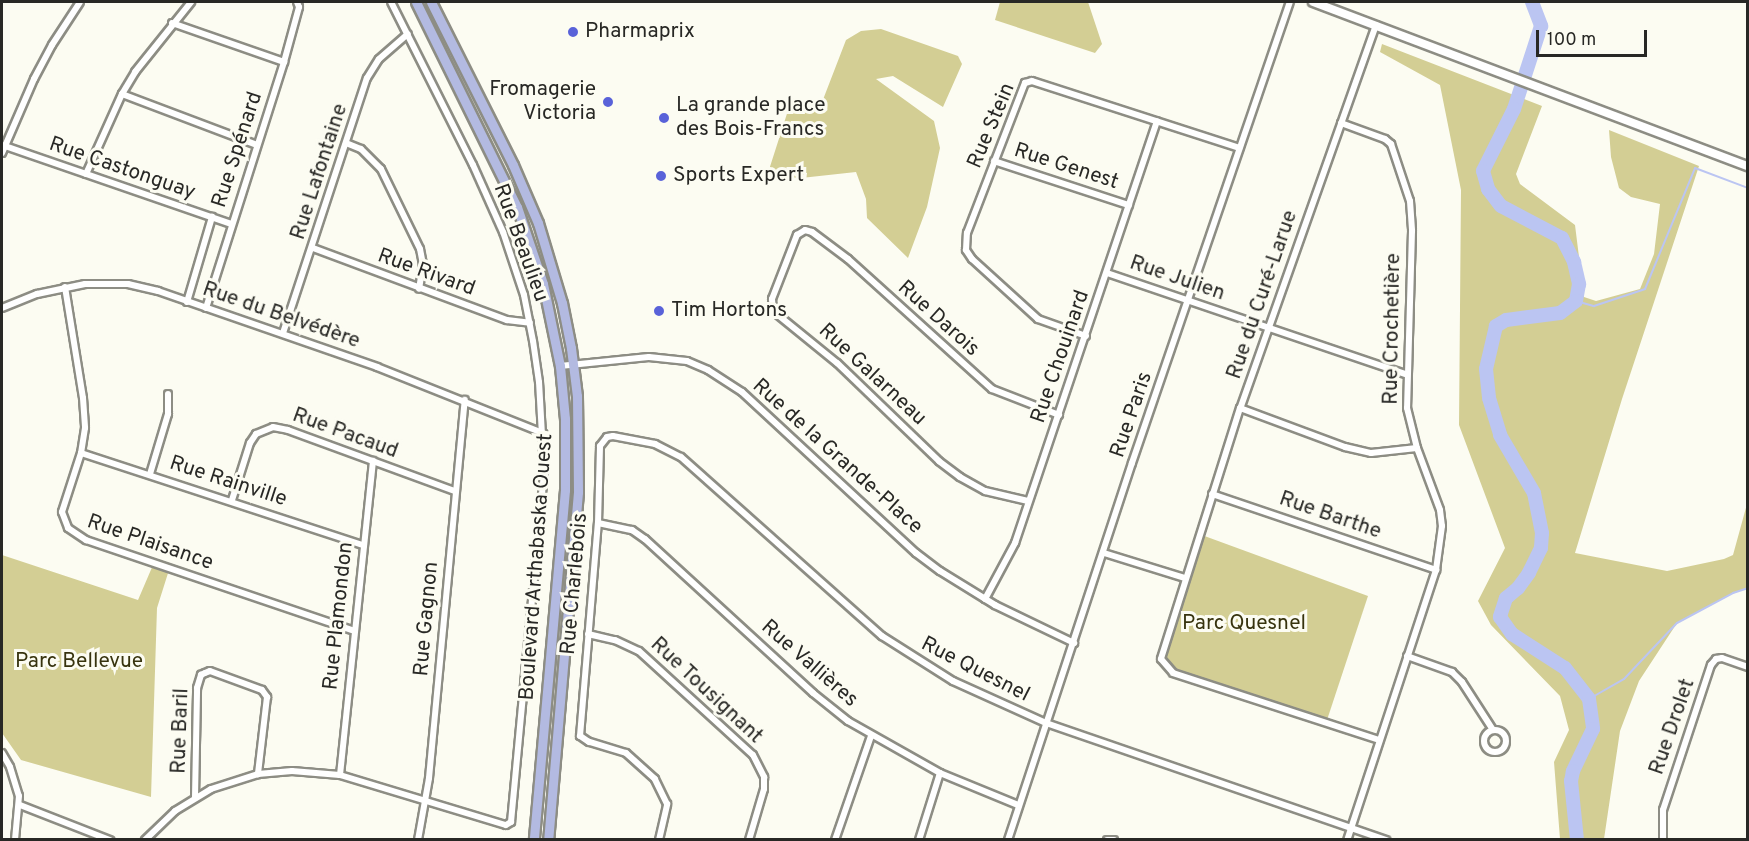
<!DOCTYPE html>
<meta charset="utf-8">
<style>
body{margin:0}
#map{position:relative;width:1749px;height:841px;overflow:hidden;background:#fcfcf2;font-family:Overpass,sans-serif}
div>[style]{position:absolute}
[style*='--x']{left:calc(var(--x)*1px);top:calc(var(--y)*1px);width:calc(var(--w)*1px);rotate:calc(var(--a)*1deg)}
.green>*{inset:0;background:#d3ce94}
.stream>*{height:2px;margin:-1px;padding:0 1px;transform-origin:1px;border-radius:1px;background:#bbc5f2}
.river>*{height:14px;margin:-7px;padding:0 7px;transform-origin:7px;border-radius:7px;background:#bbc5f2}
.roads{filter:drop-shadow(2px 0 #8d8d84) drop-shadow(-2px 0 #8d8d84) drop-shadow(0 2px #8d8d84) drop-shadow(0 -2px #8d8d84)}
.street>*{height:6px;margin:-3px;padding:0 3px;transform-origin:3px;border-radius:3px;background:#fff}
.street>.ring{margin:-3px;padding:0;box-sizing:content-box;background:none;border:6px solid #fff;border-radius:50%}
.secondary>*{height:8px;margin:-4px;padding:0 4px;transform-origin:4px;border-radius:4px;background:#fff}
.primary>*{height:9px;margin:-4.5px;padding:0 4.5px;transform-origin:4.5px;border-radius:4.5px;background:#b3bae1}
.dots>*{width:16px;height:16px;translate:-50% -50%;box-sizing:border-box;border:3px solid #fcfcf2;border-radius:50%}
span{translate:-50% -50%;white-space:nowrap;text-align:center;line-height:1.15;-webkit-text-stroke:6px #fcfcf2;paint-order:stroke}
.poi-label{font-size:21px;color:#282825}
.left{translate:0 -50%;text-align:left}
.right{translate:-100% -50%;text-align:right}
.street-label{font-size:21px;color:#282825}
.park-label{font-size:21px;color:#37330e}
.frame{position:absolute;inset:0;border:3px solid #282825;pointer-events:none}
.scale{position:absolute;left:1536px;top:30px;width:111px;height:27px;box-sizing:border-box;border:3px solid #282825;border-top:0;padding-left:8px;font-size:18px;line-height:21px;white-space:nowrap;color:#282825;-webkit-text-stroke:4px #fcfcf2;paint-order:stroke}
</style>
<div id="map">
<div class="green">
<i style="clip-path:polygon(1000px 2px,1088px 2px,1102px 44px,1095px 53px,995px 20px)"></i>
<i style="clip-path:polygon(881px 29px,958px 56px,962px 64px,943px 107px,893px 76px,876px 79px,934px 121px,940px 148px,927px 207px,908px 258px,867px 218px,866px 199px,856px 172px,801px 178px,767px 176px,792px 98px,819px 110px,846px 40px,861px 31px)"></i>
<i style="clip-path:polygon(1382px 44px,1542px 106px,1516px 174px,1520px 184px,1575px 225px,1584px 297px,1596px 301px,1640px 289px,1654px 254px,1660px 204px,1631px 197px,1619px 188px,1611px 157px,1609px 130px,1699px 166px,1622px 399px,1575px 553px,1667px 571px,1724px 559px,1733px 555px,1747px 504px,1747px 588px,1733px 593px,1677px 623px,1639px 681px,1620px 731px,1604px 839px,1560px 839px,1554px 762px,1569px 730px,1560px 696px,1491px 625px,1478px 601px,1505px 548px,1459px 425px,1461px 190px,1440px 85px,1380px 52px)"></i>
<i style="clip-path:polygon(1199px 534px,1368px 596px,1326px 723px,1166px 668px,1161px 652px)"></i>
<i style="clip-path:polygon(2px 555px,138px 600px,153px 565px,169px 570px,157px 608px,151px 797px,21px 760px,2px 733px)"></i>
</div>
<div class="stream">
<i style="--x:1576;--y:301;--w:19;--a:16"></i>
<i style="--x:1594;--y:306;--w:54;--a:-18.4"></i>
<i style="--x:1645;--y:289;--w:131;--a:-67.5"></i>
<i style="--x:1695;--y:168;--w:57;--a:20.7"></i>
<i style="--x:1589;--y:699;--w:40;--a:-29.7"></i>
<i style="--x:1624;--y:679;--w:77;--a:-46.6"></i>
<i style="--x:1677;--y:623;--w:64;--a:-28.2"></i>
<i style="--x:1733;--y:593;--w:16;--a:-18"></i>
</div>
<div class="river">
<i style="--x:1532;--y:2;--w:26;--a:69"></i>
<i style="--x:1541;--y:26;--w:87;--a:108"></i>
<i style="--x:1514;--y:109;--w:69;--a:116.6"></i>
<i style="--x:1483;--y:171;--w:19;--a:74"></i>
<i style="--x:1488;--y:189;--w:21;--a:53"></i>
<i style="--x:1501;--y:206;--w:69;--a:27.7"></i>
<i style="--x:1562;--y:238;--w:27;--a:63"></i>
<i style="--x:1574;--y:262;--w:23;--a:77"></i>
<i style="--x:1579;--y:284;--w:17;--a:100"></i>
<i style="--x:1576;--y:301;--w:20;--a:143"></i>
<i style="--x:1560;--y:313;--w:54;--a:172.6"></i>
<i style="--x:1506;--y:320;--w:12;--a:149"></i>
<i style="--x:1496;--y:326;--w:44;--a:103.1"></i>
<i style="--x:1486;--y:369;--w:29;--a:84"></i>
<i style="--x:1489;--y:398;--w:39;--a:73"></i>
<i style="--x:1500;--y:435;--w:67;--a:59.6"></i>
<i style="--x:1534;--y:493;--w:41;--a:78.7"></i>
<i style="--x:1542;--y:533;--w:15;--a:94"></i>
<i style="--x:1541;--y:548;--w:28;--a:116"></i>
<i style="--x:1529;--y:573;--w:19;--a:126"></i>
<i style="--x:1518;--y:588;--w:16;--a:140"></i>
<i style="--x:1506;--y:598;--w:20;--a:108"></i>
<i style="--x:1500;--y:617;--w:21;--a:55"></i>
<i style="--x:1512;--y:634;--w:63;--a:32.7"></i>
<i style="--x:1565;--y:668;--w:39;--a:52"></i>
<i style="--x:1589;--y:699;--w:30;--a:82"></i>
<i style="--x:1593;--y:729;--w:47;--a:115.5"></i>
<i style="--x:1573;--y:771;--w:10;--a:101"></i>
<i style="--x:1571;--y:781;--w:59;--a:84.2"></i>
</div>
<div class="roads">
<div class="street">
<i style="--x:172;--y:23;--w:119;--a:19.2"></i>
<i style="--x:1376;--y:25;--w:406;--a:109.5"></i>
<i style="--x:1240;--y:408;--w:263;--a:107.5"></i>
<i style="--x:1161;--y:659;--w:18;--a:49"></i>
<i style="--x:1173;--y:673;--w:217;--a:18"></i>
<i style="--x:122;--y:94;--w:144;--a:20.7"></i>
<i style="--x:1341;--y:123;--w:47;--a:20"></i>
<i style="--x:1385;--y:139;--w:8;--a:40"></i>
<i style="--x:1391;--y:144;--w:60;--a:71.6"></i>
<i style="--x:1410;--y:201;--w:30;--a:86"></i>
<i style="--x:1412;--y:231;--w:177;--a:91.6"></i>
<i style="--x:1407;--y:408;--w:41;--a:76"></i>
<i style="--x:1417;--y:448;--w:66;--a:69.6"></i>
<i style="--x:1440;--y:510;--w:16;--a:83"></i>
<i style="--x:1442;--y:526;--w:44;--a:97.8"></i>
<i style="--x:1436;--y:570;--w:284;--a:108.2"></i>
<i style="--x:346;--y:143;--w:16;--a:22"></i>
<i style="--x:361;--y:149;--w:28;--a:45"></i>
<i style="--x:381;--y:169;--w:89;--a:64"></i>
<i style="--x:420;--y:249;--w:15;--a:79"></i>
<i style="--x:423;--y:264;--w:25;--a:99"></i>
<i style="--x:2;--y:145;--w:243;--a:19"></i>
<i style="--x:2;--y:153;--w:81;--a:-66.6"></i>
<i style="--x:34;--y:79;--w:38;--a:-62"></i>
<i style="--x:52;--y:45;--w:51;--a:-56.9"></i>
<i style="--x:994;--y:161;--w:142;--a:18.1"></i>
<i style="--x:86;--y:174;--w:88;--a:-65.8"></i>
<i style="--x:122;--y:94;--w:26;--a:-59"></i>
<i style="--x:135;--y:72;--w:90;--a:-51.3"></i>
<i style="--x:313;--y:248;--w:207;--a:20.4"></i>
<i style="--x:507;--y:320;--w:23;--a:7"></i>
<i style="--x:1107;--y:273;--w:316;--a:18.7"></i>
<i style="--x:65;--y:287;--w:112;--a:80.8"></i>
<i style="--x:83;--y:398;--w:30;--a:86"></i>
<i style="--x:85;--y:428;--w:25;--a:99"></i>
<i style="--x:81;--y:453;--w:62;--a:107.9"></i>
<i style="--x:62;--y:512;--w:17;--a:69"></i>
<i style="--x:68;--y:528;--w:22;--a:34"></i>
<i style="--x:86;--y:540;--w:284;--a:18.7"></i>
<i style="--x:187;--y:302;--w:89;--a:-73.6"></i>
<i style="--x:2;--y:308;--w:38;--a:-22"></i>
<i style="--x:37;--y:294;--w:49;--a:-11.8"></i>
<i style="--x:85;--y:284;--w:43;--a:0"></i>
<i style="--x:128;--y:284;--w:31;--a:13"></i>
<i style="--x:158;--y:291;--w:232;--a:19.1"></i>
<i style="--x:377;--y:367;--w:179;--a:21.7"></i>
<i style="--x:206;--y:308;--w:258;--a:-72.4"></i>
<i style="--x:284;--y:62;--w:57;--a:-74.7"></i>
<i style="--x:299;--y:7;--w:5;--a:-112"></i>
<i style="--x:283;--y:333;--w:268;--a:-71.8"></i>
<i style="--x:367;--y:78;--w:22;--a:-58"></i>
<i style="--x:379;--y:59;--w:38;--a:-41"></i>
<i style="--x:1086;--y:336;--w:51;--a:-160.5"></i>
<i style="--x:1038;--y:319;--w:89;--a:-137.7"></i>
<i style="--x:972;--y:259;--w:11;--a:-124"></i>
<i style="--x:966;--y:250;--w:17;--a:-87"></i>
<i style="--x:967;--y:233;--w:161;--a:-68.9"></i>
<i style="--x:1025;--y:83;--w:7;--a:-16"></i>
<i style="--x:1032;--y:81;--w:218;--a:17.9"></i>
<i style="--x:560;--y:366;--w:89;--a:-5.8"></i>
<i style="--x:649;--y:357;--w:38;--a:6"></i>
<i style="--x:687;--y:361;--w:23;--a:23"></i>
<i style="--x:708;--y:370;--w:40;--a:32.9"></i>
<i style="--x:742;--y:392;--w:237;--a:42.8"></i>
<i style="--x:916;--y:553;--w:30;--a:37"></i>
<i style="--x:940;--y:571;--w:65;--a:31.7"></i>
<i style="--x:995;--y:605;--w:88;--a:25.7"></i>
<i style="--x:1240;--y:408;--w:112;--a:20.4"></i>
<i style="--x:1345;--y:447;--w:27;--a:13"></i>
<i style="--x:1371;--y:453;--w:46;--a:-6.2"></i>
<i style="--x:81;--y:453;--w:297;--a:18.1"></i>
<i style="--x:150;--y:474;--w:63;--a:-73.3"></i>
<i style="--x:168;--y:414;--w:20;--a:-90"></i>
<i style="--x:1212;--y:494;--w:237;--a:18.7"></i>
<i style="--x:232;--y:500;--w:60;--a:-72.5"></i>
<i style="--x:250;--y:443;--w:11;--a:-56"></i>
<i style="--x:256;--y:434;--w:18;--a:-22"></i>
<i style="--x:273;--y:427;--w:15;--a:11"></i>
<i style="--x:288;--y:430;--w:178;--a:20.1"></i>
<i style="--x:1028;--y:501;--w:44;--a:-166.9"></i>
<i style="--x:985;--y:491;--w:29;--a:-151"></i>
<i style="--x:960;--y:477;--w:26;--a:-143"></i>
<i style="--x:939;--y:461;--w:141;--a:-136.1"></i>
<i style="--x:837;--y:363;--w:82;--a:-140.9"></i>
<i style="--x:773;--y:311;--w:12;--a:-95"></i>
<i style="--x:772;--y:299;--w:69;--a:-68.7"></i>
<i style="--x:797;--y:235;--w:9;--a:-32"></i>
<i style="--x:805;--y:230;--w:7;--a:16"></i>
<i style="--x:812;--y:232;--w:45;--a:36.9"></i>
<i style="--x:848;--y:259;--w:194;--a:42.1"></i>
<i style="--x:992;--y:389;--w:72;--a:21.2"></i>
<i style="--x:598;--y:523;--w:35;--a:12"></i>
<i style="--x:632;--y:530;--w:16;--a:35"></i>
<i style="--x:645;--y:539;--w:228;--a:42.5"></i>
<i style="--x:813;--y:693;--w:45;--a:38.7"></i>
<i style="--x:848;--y:721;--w:106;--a:29.5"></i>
<i style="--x:940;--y:773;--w:84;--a:22.3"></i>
<i style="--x:1104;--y:553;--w:85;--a:17.2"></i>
<i style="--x:985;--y:599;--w:64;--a:-61.8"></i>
<i style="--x:1015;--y:543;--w:445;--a:-71.4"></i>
<i style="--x:588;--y:634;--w:28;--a:13"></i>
<i style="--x:615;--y:640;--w:26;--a:25"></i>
<i style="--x:639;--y:651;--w:154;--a:42.4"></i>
<i style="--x:753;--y:755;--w:25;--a:63"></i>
<i style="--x:764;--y:777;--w:12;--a:90"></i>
<i style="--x:764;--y:789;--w:53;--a:106.4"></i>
<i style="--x:1407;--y:656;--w:48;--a:19.6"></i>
<i style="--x:1452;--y:672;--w:14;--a:45"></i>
<i style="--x:1462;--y:682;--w:57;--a:57.1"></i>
<i class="ring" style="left:1484px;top:730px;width:16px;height:16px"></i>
<i style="--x:2;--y:753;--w:16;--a:60"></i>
<i style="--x:10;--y:767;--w:30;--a:73"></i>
<i style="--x:19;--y:796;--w:44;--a:95.2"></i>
<i style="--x:340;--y:775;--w:316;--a:-84"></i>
<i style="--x:195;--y:797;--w:109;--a:-88.9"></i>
<i style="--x:197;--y:688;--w:14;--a:-73"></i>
<i style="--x:201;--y:675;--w:4;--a:-27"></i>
<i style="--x:205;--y:673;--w:5;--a:-22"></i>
<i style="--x:210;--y:671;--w:55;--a:20.1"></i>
<i style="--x:262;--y:690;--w:9;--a:54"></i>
<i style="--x:267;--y:697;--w:78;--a:96.7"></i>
<i style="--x:20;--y:805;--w:97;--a:21.3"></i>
<i style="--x:145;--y:840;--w:42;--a:-44"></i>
<i style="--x:175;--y:811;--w:42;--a:-31.4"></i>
<i style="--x:211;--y:789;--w:49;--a:-17.7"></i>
<i style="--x:258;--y:774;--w:34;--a:-5"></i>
<i style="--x:292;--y:771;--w:48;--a:4.8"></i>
<i style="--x:340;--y:775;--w:173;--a:16.8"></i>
<i style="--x:506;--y:825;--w:6;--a:-31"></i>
<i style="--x:511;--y:822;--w:353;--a:-84.6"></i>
<i style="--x:544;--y:471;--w:89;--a:-93.2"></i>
<i style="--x:539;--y:382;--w:41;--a:-98.3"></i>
<i style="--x:533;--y:341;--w:47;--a:-101.1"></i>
<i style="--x:524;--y:295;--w:66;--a:-108.4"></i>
<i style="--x:503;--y:232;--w:73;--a:-114.1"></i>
<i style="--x:473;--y:165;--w:182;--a:-116.7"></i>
<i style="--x:418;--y:840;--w:63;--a:-79.9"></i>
<i style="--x:429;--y:778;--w:380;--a:-84.6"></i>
<i style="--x:659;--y:840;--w:37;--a:-77"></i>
<i style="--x:667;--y:804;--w:28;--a:-116"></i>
<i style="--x:655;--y:779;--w:39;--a:-138"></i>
<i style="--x:626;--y:753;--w:39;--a:-163"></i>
<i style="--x:589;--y:742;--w:11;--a:-146"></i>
<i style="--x:580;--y:736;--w:214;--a:-85.2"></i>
<i style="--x:598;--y:523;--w:77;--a:-88.5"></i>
<i style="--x:600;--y:446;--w:11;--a:-52"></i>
<i style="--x:607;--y:437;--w:6;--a:-9"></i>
<i style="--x:613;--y:436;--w:43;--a:10.8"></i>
<i style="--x:655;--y:444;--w:29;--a:27"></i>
<i style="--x:681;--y:457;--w:269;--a:41.7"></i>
<i style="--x:882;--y:636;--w:84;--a:32.4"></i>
<i style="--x:953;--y:681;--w:102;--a:24.3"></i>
<i style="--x:1046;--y:723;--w:360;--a:19"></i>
<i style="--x:835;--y:840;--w:110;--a:-70.9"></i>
<i style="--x:919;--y:840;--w:70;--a:-72.6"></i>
<i style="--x:1008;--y:840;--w:397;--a:-71.8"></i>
<i style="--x:1132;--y:463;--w:487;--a:-71.1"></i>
<i style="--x:1107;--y:840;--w:7;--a:0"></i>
<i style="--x:1663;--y:840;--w:30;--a:-90"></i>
<i style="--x:1663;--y:810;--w:153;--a:-71.7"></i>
<i style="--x:1711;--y:665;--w:8;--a:-50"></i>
<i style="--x:1716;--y:659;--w:6;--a:-9"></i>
<i style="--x:1722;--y:658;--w:28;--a:19"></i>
</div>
<div class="secondary">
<i style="--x:1313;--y:2;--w:465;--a:20.7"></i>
</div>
<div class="primary">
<i style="--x:416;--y:2;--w:229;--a:63.8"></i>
<i style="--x:517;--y:207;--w:81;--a:71.3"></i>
<i style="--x:543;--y:284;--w:84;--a:78.3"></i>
<i style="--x:560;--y:366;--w:53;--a:84.6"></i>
<i style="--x:565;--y:419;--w:71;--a:90"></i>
<i style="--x:565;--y:490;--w:351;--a:95.1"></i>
<i style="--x:431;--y:2;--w:182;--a:63.3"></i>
<i style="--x:513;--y:165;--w:63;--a:66.7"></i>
<i style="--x:538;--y:223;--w:84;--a:73.3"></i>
<i style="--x:562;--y:303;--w:46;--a:78.7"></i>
<i style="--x:571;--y:348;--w:48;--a:82.9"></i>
<i style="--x:577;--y:396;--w:96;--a:89.4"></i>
<i style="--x:578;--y:492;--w:349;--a:94.9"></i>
</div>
</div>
<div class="dots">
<i style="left:573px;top:32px;background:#5962d9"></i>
<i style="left:608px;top:102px;background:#5962d9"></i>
<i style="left:664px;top:118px;background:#5962d9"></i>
<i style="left:661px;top:176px;background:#5962d9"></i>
<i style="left:659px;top:311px;background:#5962d9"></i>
</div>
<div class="poi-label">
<span class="left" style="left:585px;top:32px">Pharmaprix</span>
<span class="right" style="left:596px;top:102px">Fromagerie<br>Victoria</span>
<span class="left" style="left:676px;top:118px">La grande place<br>des Bois-Francs</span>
<span class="left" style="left:673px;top:176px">Sports Expert</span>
<span class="left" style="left:671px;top:311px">Tim Hortons</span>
</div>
<div class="street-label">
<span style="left:992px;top:126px;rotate:-67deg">Rue Stein</span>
<span style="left:238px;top:150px;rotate:-72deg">Rue Spénard</span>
<span style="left:1066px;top:167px;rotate:18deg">Rue Genest</span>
<span style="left:122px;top:169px;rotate:19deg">Rue Castonguay</span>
<span style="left:320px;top:172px;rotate:-72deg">Rue Lafontaine</span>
<span style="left:520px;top:243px;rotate:70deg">Rue Beaulieu</span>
<span style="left:426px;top:273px;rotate:20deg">Rue Rivard</span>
<span style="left:1177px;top:279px;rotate:19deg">Rue Julien</span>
<span style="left:1263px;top:295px;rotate:-71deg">Rue du Curé-Larue</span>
<span style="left:281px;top:316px;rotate:19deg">Rue du Belvédère</span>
<span style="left:938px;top:319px;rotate:42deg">Rue Darois</span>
<span style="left:1393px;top:329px;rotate:-89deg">Rue Crochetière</span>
<span style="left:1061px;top:357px;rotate:-71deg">Rue Chouinard</span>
<span style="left:872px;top:375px;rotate:43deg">Rue Galarneau</span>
<span style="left:1132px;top:415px;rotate:-71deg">Rue Paris</span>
<span style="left:345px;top:434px;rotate:20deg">Rue Pacaud</span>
<span style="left:837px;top:457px;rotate:42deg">Rue de la Grande-Place</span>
<span style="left:228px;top:482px;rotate:18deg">Rue Rainville</span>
<span style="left:1330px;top:516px;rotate:19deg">Rue Barthe</span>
<span style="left:150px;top:543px;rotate:19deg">Rue Plaisance</span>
<span style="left:537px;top:567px;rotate:-86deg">Boulevard Arthabaska Ouest</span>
<span style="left:575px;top:584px;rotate:-85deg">Rue Charlebois</span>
<span style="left:339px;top:616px;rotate:-84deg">Rue Plamondon</span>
<span style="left:427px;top:619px;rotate:-85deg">Rue Gagnon</span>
<span style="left:809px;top:664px;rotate:41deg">Rue Vallières</span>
<span style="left:975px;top:670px;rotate:27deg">Rue Quesnel</span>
<span style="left:706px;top:691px;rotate:43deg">Rue Tousignant</span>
<span style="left:1673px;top:727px;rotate:-71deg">Rue Drolet</span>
<span style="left:181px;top:731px;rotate:-88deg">Rue Baril</span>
</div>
<div class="park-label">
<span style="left:1244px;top:624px">Parc Quesnel</span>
<span style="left:79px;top:662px">Parc Bellevue</span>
</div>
<div class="frame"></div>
<div class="scale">100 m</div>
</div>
